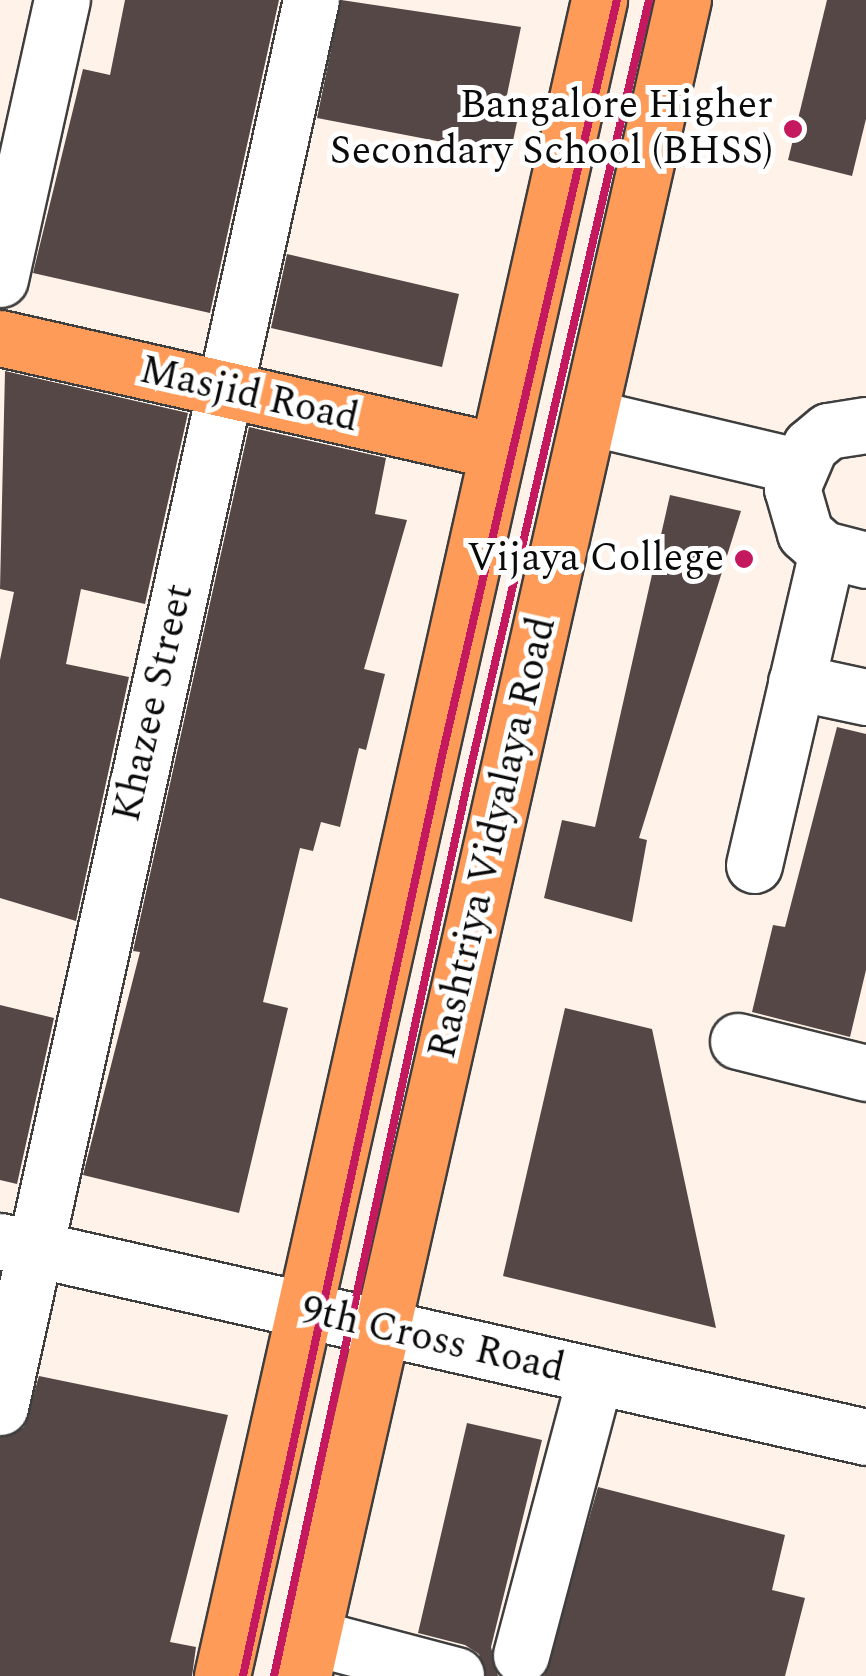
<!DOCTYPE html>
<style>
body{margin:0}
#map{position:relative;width:866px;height:1676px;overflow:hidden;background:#fff2e8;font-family:Spectral,serif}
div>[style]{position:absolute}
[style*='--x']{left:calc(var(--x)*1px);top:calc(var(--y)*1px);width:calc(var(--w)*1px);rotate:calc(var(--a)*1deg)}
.building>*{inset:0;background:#544746}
.roads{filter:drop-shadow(2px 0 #3e3e3e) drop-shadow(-2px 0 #3e3e3e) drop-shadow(0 2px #3e3e3e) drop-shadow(0 -2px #3e3e3e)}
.minor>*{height:55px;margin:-27.5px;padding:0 27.5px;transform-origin:27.5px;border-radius:27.5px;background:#fff}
.major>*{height:55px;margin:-27.5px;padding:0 27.5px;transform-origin:27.5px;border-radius:27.5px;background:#ff9b58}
.rail>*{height:8px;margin:-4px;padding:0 4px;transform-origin:4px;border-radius:4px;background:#c4195e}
.dots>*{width:28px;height:28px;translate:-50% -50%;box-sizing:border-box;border:5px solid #fff;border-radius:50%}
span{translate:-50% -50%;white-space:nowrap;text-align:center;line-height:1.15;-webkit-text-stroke:10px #fff;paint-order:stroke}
.poi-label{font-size:40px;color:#0b0b0b}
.right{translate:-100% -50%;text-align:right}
.street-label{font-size:40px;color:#0b0b0b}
</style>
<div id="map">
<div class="building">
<i style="clip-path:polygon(125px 0,279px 0,210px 313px,33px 273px,83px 69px,110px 75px)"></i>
<i style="clip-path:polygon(341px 0,521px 27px,502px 119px,517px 122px,510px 155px,317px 118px)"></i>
<i style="clip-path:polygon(827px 0,866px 0,866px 119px,852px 176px,788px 160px)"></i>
<i style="clip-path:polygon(287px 254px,459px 294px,442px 367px,271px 328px)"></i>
<i style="clip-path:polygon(5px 371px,188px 413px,145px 604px,81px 589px,66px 664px,129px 677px,76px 921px,0 898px,0 660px,14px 592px,0 589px)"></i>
<i style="clip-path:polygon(249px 427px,386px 458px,375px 514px,407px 520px,364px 669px,385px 674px,366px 750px,359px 748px,340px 827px,321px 822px,313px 851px,300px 848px,263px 1002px,288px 1008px,239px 1213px,83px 1175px,140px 952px,133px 951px)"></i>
<i style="clip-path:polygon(670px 495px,741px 511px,639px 838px,647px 840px,632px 922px,544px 898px,562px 820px,595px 827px)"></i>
<i style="clip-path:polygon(837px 727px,866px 734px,866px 970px,850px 1037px,752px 1012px,773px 925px,785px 927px)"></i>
<i style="clip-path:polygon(0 1005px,54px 1018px,17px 1184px,0 1180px)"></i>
<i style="clip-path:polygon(565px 1008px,652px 1029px,716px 1328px,503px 1276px)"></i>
<i style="clip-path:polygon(39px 1376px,228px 1415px,170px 1642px,196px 1647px,192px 1676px,0 1676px,0 1437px,24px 1427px)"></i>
<i style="clip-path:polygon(467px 1423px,542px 1440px,491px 1647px,498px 1676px,486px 1676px,479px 1654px,465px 1645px,418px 1633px)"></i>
<i style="clip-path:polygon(598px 1487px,785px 1535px,772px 1590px,805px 1598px,785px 1676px,544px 1676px)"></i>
</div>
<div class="roads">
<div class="minor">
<i style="--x:0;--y:279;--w:286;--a:-77.5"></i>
<i style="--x:589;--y:417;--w:214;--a:13.3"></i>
<i style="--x:866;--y:425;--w:38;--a:171"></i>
<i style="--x:828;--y:431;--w:23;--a:140"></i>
<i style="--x:810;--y:446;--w:46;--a:113.2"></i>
<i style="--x:792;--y:488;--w:47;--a:73.9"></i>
<i style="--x:805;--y:533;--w:24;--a:42"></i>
<i style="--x:823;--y:549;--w:44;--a:14.3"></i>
<i style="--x:796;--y:682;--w:72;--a:12.1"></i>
<i style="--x:754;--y:865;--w:322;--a:-76.9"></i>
<i style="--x:738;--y:1041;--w:132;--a:14"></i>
<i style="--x:0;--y:1241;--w:888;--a:12.75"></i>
<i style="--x:0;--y:1407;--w:1441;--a:-77.54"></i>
<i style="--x:312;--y:1637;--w:149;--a:14.8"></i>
<i style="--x:521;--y:1655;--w:289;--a:-75.1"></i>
</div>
<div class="major">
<i style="--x:0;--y:338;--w:510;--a:12.81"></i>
<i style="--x:222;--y:1676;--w:1718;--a:-77.32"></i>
<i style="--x:303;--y:1676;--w:1719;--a:-77.23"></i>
</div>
</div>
<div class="rail">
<i style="--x:243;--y:1676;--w:941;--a:-77.79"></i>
<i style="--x:442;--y:756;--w:776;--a:-76.97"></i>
<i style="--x:274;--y:1676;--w:935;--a:-77.78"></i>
<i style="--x:472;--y:762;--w:782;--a:-76.92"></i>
</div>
<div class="dots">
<i style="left:793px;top:129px;background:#c4195e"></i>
<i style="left:744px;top:559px;background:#c4195e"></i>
</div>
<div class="poi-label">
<span class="right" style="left:773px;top:129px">Bangalore Higher<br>Secondary School (BHSS)</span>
<span class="right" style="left:724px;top:559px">Vijaya College</span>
</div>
<div class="street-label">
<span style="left:249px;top:395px;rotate:13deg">Masjid Road</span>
<span style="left:154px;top:703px;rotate:-77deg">Khazee Street</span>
<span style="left:493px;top:838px;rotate:-77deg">Rashtriya Vidyalaya Road</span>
<span style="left:433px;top:1340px;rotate:13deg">9th Cross Road</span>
</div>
</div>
